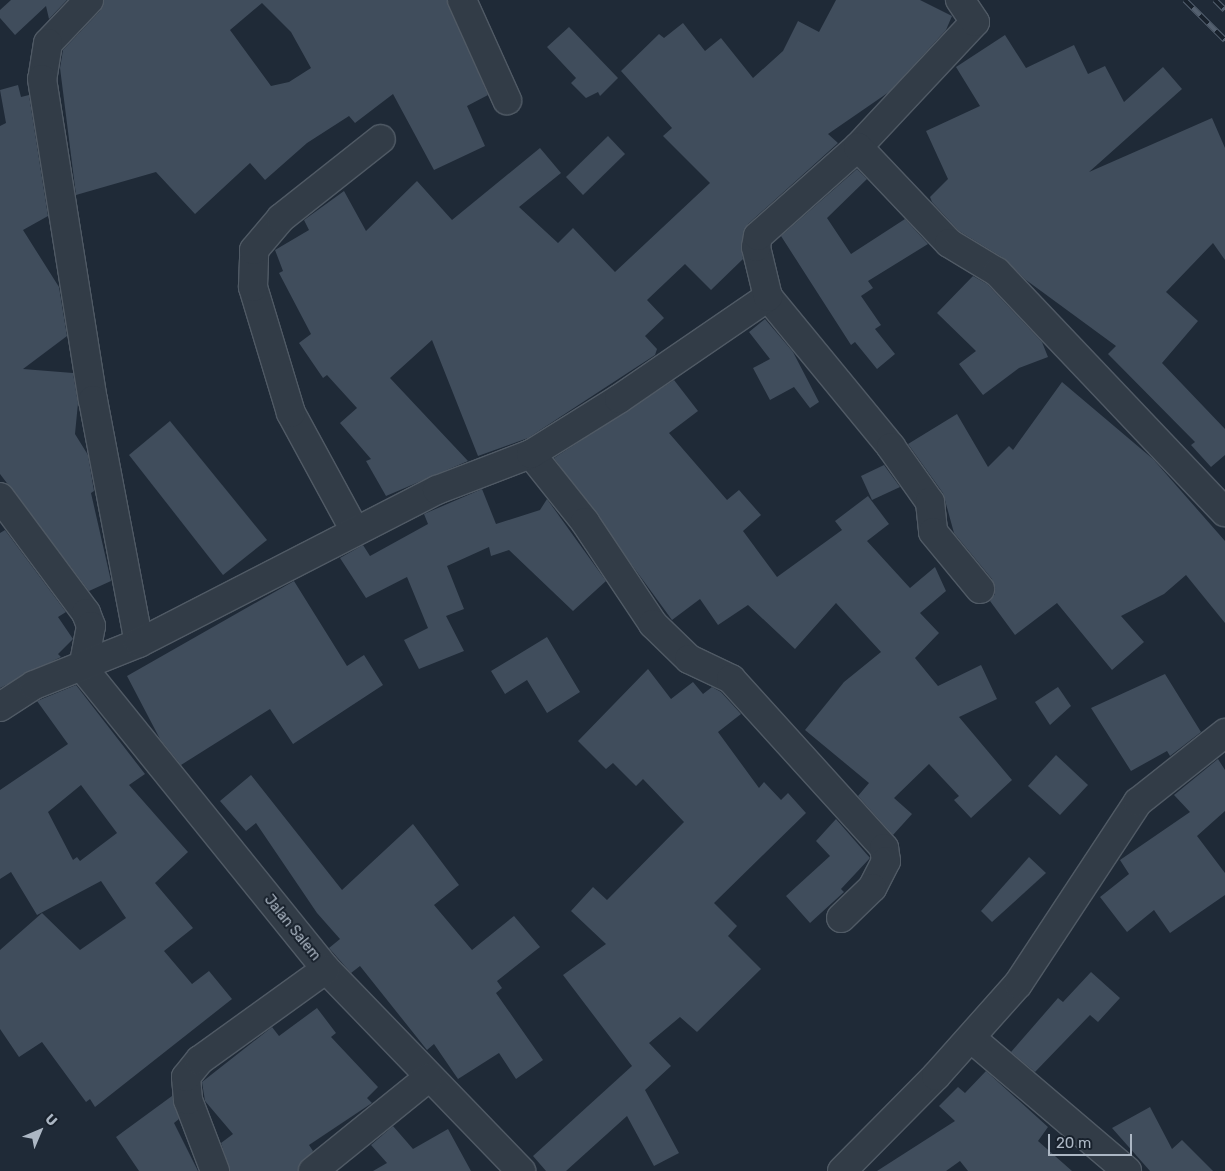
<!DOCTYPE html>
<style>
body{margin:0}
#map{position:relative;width:1225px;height:1171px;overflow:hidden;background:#1f2a37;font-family:Rubik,sans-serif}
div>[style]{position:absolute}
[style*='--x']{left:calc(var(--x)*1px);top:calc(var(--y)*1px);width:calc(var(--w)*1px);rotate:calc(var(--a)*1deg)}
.building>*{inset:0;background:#404d5c}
.roads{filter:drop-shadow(1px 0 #505a65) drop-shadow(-1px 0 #505a65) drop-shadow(0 1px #505a65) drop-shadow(0 -1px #505a65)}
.street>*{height:28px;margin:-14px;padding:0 14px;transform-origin:14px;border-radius:14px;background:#323c47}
.rail>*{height:5.5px;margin-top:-2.75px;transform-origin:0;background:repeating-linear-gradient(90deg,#18212c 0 11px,#54606f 0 22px);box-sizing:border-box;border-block:1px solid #54606f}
span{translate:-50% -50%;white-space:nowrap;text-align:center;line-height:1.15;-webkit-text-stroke:4px #18212c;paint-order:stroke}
.street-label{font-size:14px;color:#acb7c4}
.north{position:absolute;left:15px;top:1106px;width:50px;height:50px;-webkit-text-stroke:4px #18212c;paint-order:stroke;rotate:45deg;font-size:14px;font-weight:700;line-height:20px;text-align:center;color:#acb7c4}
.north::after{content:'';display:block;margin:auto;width:18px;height:22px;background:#acb7c4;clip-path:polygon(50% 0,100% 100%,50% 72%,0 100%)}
.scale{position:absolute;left:1048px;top:1134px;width:84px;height:22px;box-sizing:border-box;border:2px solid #acb7c4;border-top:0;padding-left:6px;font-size:15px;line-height:18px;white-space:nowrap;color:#acb7c4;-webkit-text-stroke:4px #18212c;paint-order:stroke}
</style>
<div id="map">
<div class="building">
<i style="clip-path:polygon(11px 0,67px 0,49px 19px,46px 6px,15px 35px,0 18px,0 10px)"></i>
<i style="clip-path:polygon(evenodd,104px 0,447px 0,488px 95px,467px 106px,485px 146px,434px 170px,393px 94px,355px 123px,349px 116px,307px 143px,265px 180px,250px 163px,195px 214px,156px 172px,76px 195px,60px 68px,63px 50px,100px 11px,104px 0,262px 3px,291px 32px,311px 68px,289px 82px,271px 86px,230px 30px,262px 3px)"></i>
<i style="clip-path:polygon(836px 0,920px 0,952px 16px,946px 30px,889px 92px,828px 134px,838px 143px,748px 224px,741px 244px,743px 259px,711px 290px,685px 264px,647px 300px,664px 318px,645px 336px,657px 349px,655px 355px,528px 438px,478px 456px,432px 340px,390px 378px,468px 461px,386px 496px,366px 461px,371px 459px,340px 423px,357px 408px,327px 375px,323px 378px,299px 343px,311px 334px,279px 273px,283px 271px,275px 250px,309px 230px,304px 220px,344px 191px,366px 231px,417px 181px,452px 220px,540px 148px,561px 173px,519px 207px,558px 243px,573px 228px,615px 272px,710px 183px,663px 136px,672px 128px,621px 71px,659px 34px,664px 38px,683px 23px,705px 51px,721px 38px,753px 78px,783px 51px,798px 21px,819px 32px)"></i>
<i style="clip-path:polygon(569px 27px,618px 78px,600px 96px,598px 92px,586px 98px,571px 83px,576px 78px,547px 47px)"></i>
<i style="clip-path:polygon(1005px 35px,1026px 68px,1074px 45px,1088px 74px,1105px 66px,1124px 102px,1163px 67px,1182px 89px,1089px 172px,1212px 118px,1225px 148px,1225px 260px,1213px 243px,1166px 292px,1198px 321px,1162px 363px,1225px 429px,1225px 455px,1211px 467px,1191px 445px,1195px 442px,1108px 354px,1116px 346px,1026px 280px,1005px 259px,959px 231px,932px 202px,930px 197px,948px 179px,926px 131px,980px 106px,956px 67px)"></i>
<i style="clip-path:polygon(18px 85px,21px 97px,29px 95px,48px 216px,23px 230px,59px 287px,67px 336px,23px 369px,73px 373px,78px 403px,75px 434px,88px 455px,94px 491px,91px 493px,111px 581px,89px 591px,0 474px,0 126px,6px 123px,0 90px)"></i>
<i style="clip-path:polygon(608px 136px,625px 154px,583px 195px,566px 177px)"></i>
<i style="clip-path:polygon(857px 169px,867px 179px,827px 218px,851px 254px,905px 219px,928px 244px,868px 281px,873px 288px,861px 296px,881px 325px,875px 329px,895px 354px,877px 369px,855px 342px,851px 345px,781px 236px)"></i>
<i style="clip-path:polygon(973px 276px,987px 284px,1042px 342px,1048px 357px,1019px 368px,983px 395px,959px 364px,976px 351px,937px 313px)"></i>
<i style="clip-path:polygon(765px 319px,793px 352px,819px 402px,810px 408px,794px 387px,770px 400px,753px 368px,770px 359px,749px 332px)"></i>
<i style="clip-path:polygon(674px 380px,698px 411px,669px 433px,727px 500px,739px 490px,761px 515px,743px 531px,777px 577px,842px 530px,835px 521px,868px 496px,889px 524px,867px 541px,910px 588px,935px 567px,946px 591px,920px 613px,939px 633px,915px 658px,938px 686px,981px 665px,997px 699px,959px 717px,1012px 780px,971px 818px,954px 800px,959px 796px,929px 764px,894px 798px,912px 814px,893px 835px,858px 796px,869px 783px,805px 730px,844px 682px,881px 652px,836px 603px,795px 649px,748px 605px,718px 625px,700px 599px,672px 620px,554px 458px)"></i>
<i style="clip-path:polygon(1062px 382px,1153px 459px,1225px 541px,1225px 623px,1186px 575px,1164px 594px,1121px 616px,1144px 642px,1112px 670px,1057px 603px,1015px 635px,990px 601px,995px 594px,992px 579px,954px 533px,943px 493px,908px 444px,957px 414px,988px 467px,1009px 446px,1013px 450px)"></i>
<i style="clip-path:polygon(170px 421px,267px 540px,223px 575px,129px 455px)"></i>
<i style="clip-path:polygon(884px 465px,900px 487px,872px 500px,861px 476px)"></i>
<i style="clip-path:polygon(482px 489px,496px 524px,540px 510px,547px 499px,606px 581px,573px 611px,509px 550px,491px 556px,489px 547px,447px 566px,464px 609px,446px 616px,464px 651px,419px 669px,404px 640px,428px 628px,407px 577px,366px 598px,340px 558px,363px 545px,370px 556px,428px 524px,424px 514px)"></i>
<i style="clip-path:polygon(5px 530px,66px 612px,58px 617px,73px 639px,58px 654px,61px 657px,0 688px,0 533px)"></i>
<i style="clip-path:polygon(294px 581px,347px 666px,364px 655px,383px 685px,293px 744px,270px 709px,181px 765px,160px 739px,127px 676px)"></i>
<i style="clip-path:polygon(547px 637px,580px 692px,547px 713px,527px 680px,505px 694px,491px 671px)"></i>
<i style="clip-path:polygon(648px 669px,671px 699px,693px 682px,703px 694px,712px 687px,721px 692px,741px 714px,718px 732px,759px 788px,764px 782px,781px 800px,788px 793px,806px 813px,714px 903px,737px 926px,728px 936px,761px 969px,697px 1032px,680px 1017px,649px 1043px,671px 1066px,645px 1090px,679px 1153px,654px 1166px,627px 1116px,566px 1171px,546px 1171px,533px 1156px,632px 1066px,563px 975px,606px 944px,571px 911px,593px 887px,607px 900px,684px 822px,643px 779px,636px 786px,613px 763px,606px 769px,578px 741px)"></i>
<i style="clip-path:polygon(1165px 674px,1201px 732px,1170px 756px,1167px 751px,1131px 771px,1091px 708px)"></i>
<i style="clip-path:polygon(evenodd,76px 685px,145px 774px,129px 785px,188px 852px,155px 883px,193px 928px,164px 951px,192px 984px,209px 971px,232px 999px,95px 1107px,90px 1099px,86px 1102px,42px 1042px,19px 1057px,0 1029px,0 950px,42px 913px,80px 950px,126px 918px,101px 881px,37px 915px,11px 872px,0 879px,0 790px,68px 744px,37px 701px,76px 685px,81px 785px,117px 833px,80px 861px,77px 857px,73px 860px,48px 812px,81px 785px)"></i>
<i style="clip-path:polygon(1058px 687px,1071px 706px,1050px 725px,1035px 702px)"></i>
<i style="clip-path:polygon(1056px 755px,1088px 785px,1060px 815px,1028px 786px)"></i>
<i style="clip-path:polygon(1218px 759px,1225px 770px,1225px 811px,1197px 836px,1225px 873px,1225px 895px,1170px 933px,1154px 910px,1127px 932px,1100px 897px,1129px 874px,1120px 860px,1190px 812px,1174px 795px)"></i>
<i style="clip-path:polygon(251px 775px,342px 890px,413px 824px,459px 885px,434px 905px,472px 950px,514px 916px,540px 947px,497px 981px,502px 988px,496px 993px,543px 1060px,516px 1079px,499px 1053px,458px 1079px,434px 1044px,427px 1050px,360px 966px,351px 973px,329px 948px,340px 939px,317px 913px,256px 823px,246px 831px,220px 801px)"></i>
<i style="clip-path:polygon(836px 819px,870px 858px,841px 889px,844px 892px,810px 923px,786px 896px,830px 856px,816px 841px)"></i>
<i style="clip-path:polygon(1029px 857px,1046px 873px,992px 922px,981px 911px)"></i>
<i style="clip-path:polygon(1091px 972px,1120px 998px,1098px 1022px,1090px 1015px,1035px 1072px,1011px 1052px,1058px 998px,1063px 1002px)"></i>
<i style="clip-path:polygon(317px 1008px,336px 1033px,331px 1037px,378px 1087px,367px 1098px,372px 1103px,309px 1145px,313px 1151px,298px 1171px,230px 1171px,221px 1143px,233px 1134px,205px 1101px,202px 1082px,272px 1027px,279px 1036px)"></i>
<i style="clip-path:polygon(986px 1071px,1048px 1127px,1038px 1141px,1072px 1171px,968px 1171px,960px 1161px,946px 1171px,877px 1171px,955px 1121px,939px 1106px,958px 1087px,965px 1093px)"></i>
<i style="clip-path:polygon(172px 1096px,179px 1119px,174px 1123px,198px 1171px,139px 1171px,116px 1137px)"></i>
<i style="clip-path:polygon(1150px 1107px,1172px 1149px,1182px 1140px,1213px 1171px,1150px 1171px,1112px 1128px)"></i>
<i style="clip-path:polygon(393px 1126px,413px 1149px,448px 1129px,471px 1171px,373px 1171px,387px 1163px,371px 1145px)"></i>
</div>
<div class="roads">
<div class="street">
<i style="--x:89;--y:0;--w:59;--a:133.6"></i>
<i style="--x:48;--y:43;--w:36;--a:99"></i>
<i style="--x:42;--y:79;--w:325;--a:81"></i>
<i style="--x:93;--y:400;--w:247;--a:79.3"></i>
<i style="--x:462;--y:0;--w:110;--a:65.8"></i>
<i style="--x:858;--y:147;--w:171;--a:-46.9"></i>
<i style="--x:975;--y:22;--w:27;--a:-124"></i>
<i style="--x:768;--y:297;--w:194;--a:50.6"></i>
<i style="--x:891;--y:447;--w:67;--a:54.7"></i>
<i style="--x:930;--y:502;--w:30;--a:84"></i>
<i style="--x:933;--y:532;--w:74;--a:50.5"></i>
<i style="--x:531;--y:454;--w:87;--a:51.5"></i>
<i style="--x:585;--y:522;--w:123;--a:56.3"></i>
<i style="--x:653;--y:624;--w:50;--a:44.2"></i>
<i style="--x:689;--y:659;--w:47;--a:25.5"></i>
<i style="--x:731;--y:679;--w:228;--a:47.8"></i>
<i style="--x:884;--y:848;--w:13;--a:81"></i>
<i style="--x:886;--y:861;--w:30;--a:117"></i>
<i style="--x:872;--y:888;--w:43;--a:135.9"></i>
<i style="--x:0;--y:497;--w:144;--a:53.4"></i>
<i style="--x:86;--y:613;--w:14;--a:69"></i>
<i style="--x:91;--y:626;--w:43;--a:100.8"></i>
<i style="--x:355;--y:531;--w:134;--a:-118.5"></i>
<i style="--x:291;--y:413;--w:132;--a:-106.8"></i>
<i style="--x:253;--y:287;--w:37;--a:-88"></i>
<i style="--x:254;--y:250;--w:42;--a:-49.8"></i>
<i style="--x:281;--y:218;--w:127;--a:-38.3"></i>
<i style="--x:83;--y:668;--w:387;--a:51.1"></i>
<i style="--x:326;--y:969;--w:281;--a:46"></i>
<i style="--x:0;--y:707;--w:40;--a:-32.9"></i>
<i style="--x:34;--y:685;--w:113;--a:-21.8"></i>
<i style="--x:139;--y:643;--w:335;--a:-27.2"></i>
<i style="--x:437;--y:490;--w:101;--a:-21"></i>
<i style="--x:531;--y:454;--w:104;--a:-32"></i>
<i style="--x:619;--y:399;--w:181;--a:-34.4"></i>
<i style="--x:768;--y:297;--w:51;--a:-103.5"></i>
<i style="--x:756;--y:247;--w:11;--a:-80"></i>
<i style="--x:758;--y:236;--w:134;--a:-41.7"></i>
<i style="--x:858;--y:147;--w:132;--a:46.5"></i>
<i style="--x:949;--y:243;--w:56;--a:31.1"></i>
<i style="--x:997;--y:272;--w:331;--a:46.5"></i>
<i style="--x:971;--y:1038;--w:205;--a:40.4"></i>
<i style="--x:215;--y:1171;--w:76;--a:-110.8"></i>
<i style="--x:188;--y:1100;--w:23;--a:-95"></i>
<i style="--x:186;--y:1077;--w:22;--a:-51"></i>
<i style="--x:200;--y:1060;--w:155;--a:-35.8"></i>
<i style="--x:313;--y:1171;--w:148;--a:-39"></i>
<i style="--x:842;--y:1171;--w:134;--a:-45.3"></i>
<i style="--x:936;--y:1076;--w:123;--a:-48.3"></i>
<i style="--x:1018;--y:984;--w:218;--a:-56.6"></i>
<i style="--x:1138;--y:802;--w:111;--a:-38.4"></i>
</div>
</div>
<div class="rail">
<i style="--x:1185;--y:0;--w:57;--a:45"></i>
<i style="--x:1215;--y:0;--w:14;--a:45"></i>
</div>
<div class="street-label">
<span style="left:292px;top:928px;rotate:51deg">Jalan Salem</span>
</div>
<div class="north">U</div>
<div class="scale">20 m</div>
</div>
